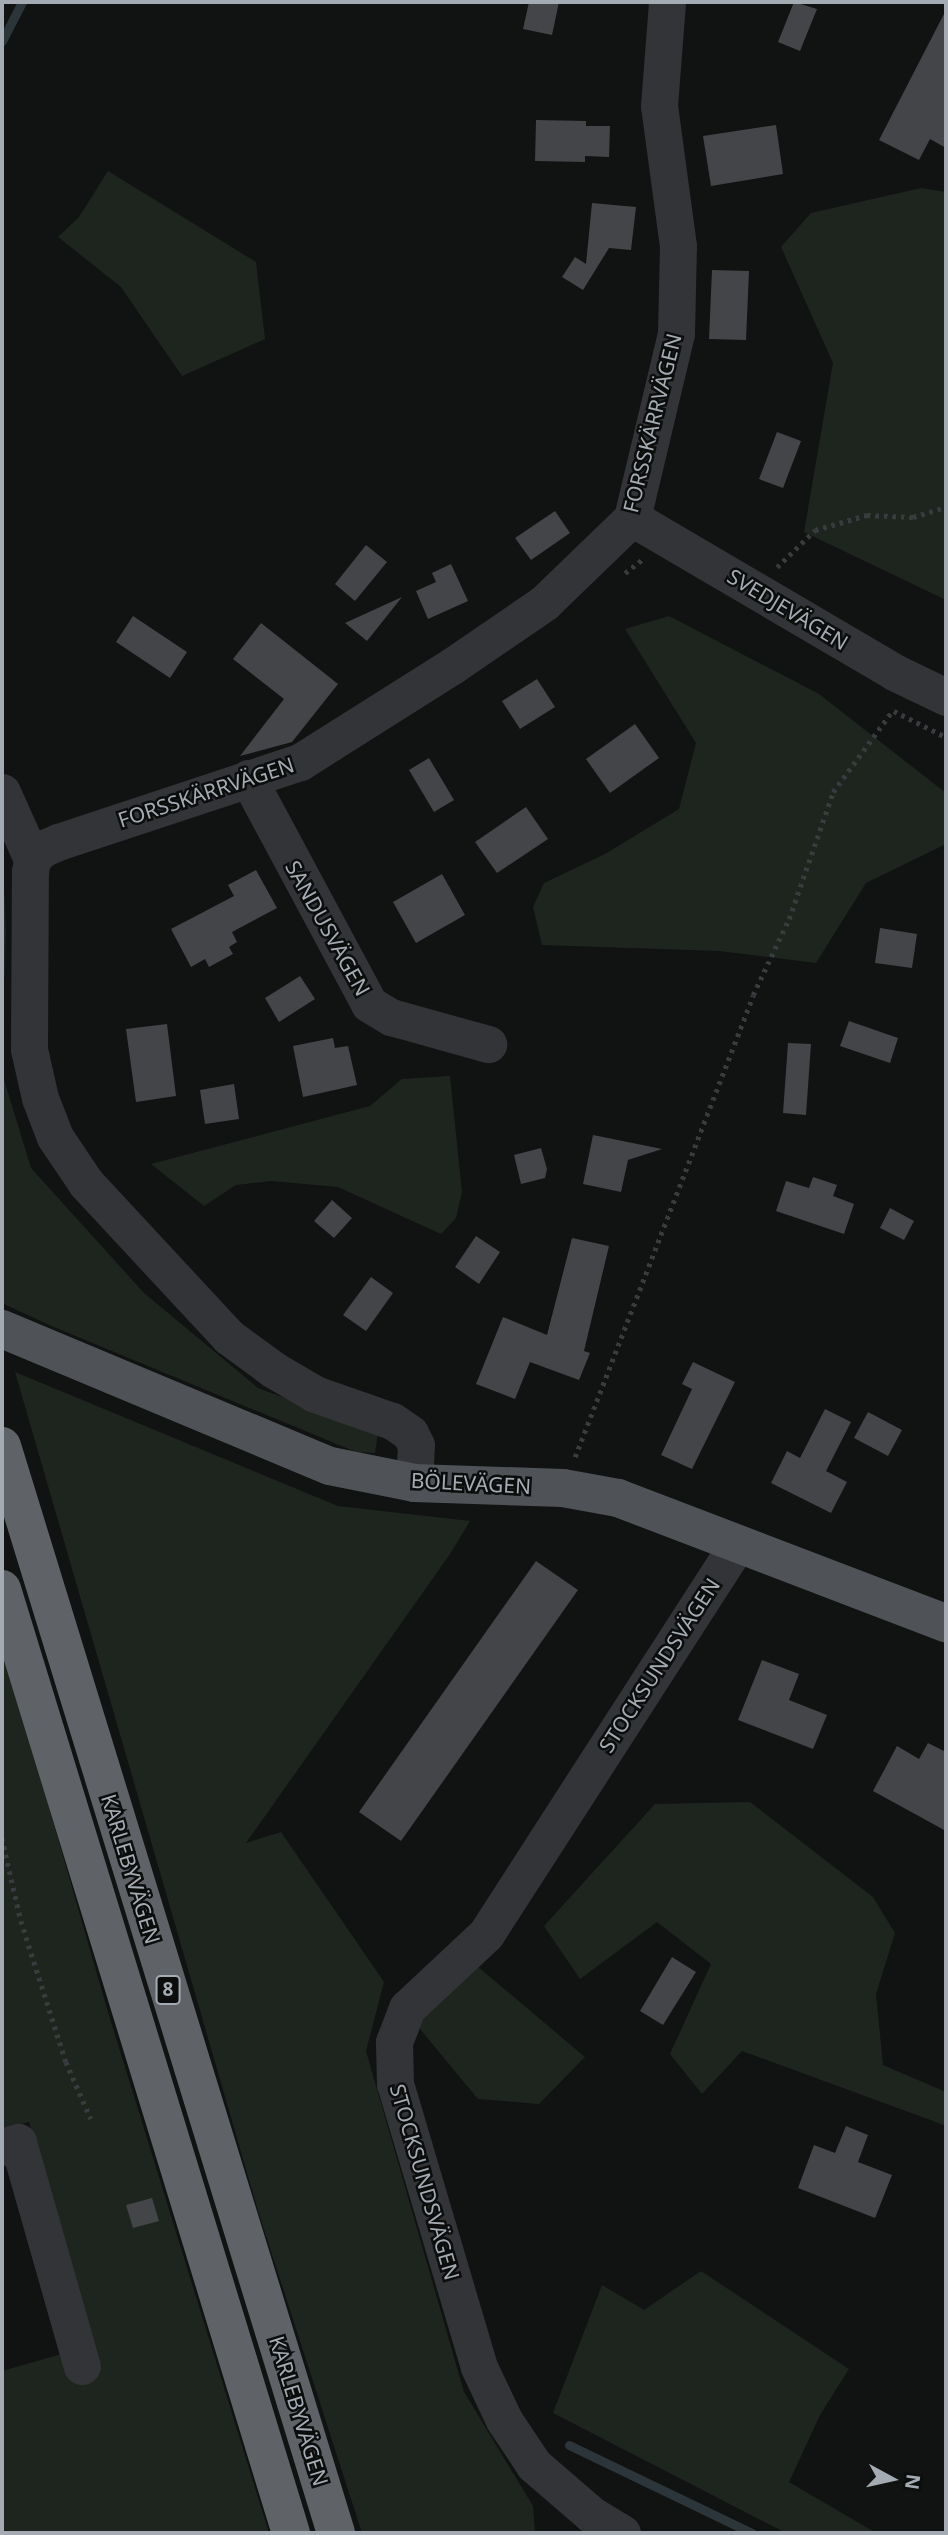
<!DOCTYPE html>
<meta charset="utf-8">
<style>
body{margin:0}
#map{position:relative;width:948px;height:2535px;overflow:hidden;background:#111212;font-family:"Noto Sans",sans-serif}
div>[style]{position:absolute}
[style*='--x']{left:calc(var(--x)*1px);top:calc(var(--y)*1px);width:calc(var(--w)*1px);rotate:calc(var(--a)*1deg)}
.green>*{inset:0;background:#1e251e}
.stream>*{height:9px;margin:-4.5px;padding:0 4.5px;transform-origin:4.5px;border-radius:4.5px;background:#2c363a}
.building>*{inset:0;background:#434548}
.path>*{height:4.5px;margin-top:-2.25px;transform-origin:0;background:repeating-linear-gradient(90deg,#393b3e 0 3.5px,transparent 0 8.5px)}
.minor>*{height:37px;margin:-18.5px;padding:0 18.5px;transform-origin:18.5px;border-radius:18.5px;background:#333437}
.major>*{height:38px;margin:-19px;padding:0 19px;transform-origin:19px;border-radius:19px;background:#4f5256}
.highway>*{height:38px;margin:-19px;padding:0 19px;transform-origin:19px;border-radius:19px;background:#5f6368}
span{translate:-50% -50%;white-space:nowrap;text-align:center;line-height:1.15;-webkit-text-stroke:5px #0c0d0d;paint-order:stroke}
.shield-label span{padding:2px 5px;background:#0c0d0d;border:2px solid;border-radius:5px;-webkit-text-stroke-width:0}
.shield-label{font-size:19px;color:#a4abb2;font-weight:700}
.street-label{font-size:21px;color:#a4abb2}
.frame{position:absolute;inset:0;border:4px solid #a4abb2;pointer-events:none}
.north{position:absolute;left:857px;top:2444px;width:70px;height:70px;-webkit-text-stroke:5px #0c0d0d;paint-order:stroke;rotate:98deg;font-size:19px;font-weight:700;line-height:28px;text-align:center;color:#a4abb2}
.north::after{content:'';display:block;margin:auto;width:24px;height:32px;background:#a4abb2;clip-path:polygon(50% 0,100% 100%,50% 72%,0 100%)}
</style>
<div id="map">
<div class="green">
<i style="clip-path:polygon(108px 171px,256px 262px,265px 339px,182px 376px,121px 287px,58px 237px,79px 217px)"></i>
<i style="clip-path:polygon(921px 188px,946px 192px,946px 600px,804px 532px,833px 363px,781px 247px,811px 213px)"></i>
<i style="clip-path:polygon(669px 616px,819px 694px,946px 793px,944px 845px,866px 883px,816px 963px,719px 951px,542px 945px,533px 907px,544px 883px,605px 854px,679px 809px,696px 743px,625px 629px)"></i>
<i style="clip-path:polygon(2px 839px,6px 932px,2px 1047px)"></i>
<i style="clip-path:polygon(2px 1073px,31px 1168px,144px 1293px,258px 1388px,378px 1433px,375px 1453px,356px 1452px,49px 1325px,2px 1303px)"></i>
<i style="clip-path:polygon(450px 1076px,462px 1192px,456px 1218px,441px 1234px,338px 1187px,271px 1181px,236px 1185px,204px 1206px,151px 1164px,370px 1106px,402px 1079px)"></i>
<i style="clip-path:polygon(15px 1372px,338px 1506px,470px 1521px,450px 1554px,246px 1843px,281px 1832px,384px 1982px,366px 2051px,464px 2392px,533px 2506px,535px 2533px,362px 2533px,259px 2214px)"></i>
<i style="clip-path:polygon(2px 1645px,108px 2012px,269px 2533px,2px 2533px,2px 2371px,93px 2345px,29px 2122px,2px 2129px)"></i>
<i style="clip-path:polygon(750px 1802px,873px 1897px,895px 1933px,876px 1994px,883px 2065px,946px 2092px,944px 2125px,742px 2051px,702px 2094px,670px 2054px,711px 1964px,657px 1922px,580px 1979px,544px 1926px,655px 1804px)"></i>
<i style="clip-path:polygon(477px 1966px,585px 2057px,539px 2104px,478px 2099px,410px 2017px)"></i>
<i style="clip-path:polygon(701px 2271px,849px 2369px,820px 2415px,789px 2482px,876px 2533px,786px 2533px,553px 2413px,602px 2285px,644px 2310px)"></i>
</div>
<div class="stream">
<i style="--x:2;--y:41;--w:44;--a:-62.9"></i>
<i style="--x:569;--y:2445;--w:203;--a:25.7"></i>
</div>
<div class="building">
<i style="clip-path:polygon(529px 2px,559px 2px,552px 35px,523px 29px)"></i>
<i style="clip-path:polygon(794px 2px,817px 9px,800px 51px,778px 42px)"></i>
<i style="clip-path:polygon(946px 10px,946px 148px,930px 139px,919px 160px,879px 140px)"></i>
<i style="clip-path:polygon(536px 120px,586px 121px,586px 126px,610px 126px,609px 157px,585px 156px,585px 162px,535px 161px)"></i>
<i style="clip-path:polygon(776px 125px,783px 174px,711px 186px,703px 136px)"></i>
<i style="clip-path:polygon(592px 203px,636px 207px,631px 250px,609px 248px,583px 290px,562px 277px,575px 257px,586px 264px)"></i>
<i style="clip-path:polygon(712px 270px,749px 271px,746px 340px,709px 339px)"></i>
<i style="clip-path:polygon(777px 432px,801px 441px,783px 488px,759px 479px)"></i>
<i style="clip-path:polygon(555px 511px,570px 533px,531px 560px,515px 538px)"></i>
<i style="clip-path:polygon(366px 545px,387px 562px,355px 601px,335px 584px)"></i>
<i style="clip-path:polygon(451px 564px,468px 601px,428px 619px,416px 591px,436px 582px,432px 573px)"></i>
<i style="clip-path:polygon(402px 597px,367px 641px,345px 623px)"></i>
<i style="clip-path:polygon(133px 616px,187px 652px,170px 678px,116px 642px)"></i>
<i style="clip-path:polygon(261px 623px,338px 684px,292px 742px,240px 756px,284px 699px,233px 659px)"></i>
<i style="clip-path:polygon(537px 679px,555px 707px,520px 729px,502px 701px)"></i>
<i style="clip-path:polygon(635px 724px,659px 758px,610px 793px,586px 759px)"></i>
<i style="clip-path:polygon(429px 758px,454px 800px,434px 812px,409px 770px)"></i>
<i style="clip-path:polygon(526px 807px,548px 839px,497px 873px,475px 842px)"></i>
<i style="clip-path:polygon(256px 870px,277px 908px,232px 932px,237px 942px,229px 947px,233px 954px,209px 967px,205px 959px,191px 967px,171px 929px,234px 896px,228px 885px)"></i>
<i style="clip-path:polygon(442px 874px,465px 915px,416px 943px,393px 902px)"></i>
<i style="clip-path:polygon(880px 928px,917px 934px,912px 968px,875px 963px)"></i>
<i style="clip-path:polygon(300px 976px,315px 999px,279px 1022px,265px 998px)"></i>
<i style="clip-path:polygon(849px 1021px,898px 1038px,890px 1063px,840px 1046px)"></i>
<i style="clip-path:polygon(167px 1024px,176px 1096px,136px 1102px,126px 1029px)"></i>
<i style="clip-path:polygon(333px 1038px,335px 1048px,348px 1046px,357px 1085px,303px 1097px,293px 1046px)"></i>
<i style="clip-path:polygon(788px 1043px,811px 1044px,806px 1115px,783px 1113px)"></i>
<i style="clip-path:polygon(234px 1084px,239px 1119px,205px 1124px,200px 1090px)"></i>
<i style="clip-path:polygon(593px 1135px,662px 1149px,628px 1160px,621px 1192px,583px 1184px)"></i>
<i style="clip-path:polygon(541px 1148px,547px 1169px,545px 1178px,521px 1184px,514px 1155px)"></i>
<i style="clip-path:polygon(813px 1177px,837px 1185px,833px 1196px,854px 1204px,844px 1234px,776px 1211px,786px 1181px,809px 1188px)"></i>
<i style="clip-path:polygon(332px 1200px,352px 1218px,334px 1238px,314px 1221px)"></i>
<i style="clip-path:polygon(890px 1208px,914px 1221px,904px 1240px,880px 1228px)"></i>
<i style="clip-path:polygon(476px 1236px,500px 1252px,479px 1284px,455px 1267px)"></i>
<i style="clip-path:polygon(572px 1238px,609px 1246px,584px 1351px,590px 1353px,579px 1380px,530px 1362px,515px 1399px,476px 1384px,503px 1317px,547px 1335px)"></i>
<i style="clip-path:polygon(371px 1277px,393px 1293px,366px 1331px,343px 1315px)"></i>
<i style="clip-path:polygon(693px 1362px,735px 1382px,692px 1469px,661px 1455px,692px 1389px,682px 1384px)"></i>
<i style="clip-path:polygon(825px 1409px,851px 1422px,826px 1471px,847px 1482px,831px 1513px,771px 1483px,787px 1451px,800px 1458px)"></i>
<i style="clip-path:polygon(868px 1412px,902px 1430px,888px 1456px,854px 1438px)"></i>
<i style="clip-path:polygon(536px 1561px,578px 1590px,401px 1841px,359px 1812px)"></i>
<i style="clip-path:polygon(762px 1660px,799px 1674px,789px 1700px,827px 1715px,813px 1749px,738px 1720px)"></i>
<i style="clip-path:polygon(928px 1743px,946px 1752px,946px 1831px,873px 1791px,897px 1746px,919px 1759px)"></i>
<i style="clip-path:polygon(672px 1957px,696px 1972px,663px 2025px,640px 2011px)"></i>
<i style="clip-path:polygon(846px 2126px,868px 2135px,858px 2162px,892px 2175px,875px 2218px,798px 2188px,814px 2145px,835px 2153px)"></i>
<i style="clip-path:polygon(152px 2198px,159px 2221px,133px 2228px,126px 2205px)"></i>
</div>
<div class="path">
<i style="--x:777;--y:567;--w:53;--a:-44.2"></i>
<i style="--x:815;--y:530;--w:54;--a:-16.1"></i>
<i style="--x:867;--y:515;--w:46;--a:2.5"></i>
<i style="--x:913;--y:517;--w:34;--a:-17"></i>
<i style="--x:625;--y:573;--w:23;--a:-38"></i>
<i style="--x:894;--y:711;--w:58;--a:26.6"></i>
<i style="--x:575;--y:1457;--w:495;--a:-68.9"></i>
<i style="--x:753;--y:995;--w:84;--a:-64.7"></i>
<i style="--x:789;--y:919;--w:134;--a:-70.9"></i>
<i style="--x:833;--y:792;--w:102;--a:-53.8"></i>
<i style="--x:2;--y:1838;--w:85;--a:77.1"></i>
<i style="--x:21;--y:1921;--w:148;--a:72.3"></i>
<i style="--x:66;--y:2062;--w:62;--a:66.3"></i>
</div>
<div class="minor">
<i style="--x:632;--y:518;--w:304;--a:30.4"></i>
<i style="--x:894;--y:672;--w:58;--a:25.7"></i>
<i style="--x:248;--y:778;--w:256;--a:61.8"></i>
<i style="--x:369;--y:1004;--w:26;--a:31"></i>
<i style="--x:391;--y:1017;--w:101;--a:15.6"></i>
<i style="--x:2;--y:792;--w:73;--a:65.9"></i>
<i style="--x:414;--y:1483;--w:38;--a:-87"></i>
<i style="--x:416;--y:1445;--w:13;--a:-117"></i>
<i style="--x:410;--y:1433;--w:22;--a:-146"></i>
<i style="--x:392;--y:1421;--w:82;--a:-160.7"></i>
<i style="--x:315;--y:1394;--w:48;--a:-149.7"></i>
<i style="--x:274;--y:1370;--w:56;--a:-143.7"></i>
<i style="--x:229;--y:1337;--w:210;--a:-132.9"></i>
<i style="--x:86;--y:1183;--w:55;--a:-124"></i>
<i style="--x:55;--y:1137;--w:42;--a:-111"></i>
<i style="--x:40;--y:1098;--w:50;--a:-102.7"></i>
<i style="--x:29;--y:1049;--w:177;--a:-89.7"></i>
<i style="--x:30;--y:872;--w:13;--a:-81"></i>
<i style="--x:32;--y:859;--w:14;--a:-45"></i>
<i style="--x:42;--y:849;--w:17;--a:-24"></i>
<i style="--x:58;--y:842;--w:255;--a:-18.3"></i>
<i style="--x:300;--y:762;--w:180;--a:-32.3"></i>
<i style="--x:452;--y:666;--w:112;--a:-34.4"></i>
<i style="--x:544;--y:603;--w:122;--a:-44"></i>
<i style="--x:632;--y:518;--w:190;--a:-76.6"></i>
<i style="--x:676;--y:333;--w:87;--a:-88.7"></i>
<i style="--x:678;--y:246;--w:141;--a:-97.7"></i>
<i style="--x:659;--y:106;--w:104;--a:-85.6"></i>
<i style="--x:2;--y:2147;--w:17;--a:-17"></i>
<i style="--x:18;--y:2142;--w:233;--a:74.1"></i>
<i style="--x:622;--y:2533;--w:35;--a:-149"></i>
<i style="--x:592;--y:2515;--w:77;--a:-139.2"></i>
<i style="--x:534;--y:2465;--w:54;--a:-123.7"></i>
<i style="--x:504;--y:2420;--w:59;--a:-115.3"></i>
<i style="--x:479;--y:2367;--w:295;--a:-106.5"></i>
<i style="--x:395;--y:2084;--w:42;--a:-91.4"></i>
<i style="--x:394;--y:2042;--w:36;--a:-69"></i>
<i style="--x:407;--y:2008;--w:108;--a:-43.1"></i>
<i style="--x:486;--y:1934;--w:464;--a:-57.2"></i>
</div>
<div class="major">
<i style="--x:2;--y:1329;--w:355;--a:22.7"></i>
<i style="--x:330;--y:1466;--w:86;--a:11.4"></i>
<i style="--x:414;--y:1483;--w:149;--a:1.9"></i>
<i style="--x:563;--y:1488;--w:56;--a:10.3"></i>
<i style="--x:618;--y:1498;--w:351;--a:20.9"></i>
</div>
<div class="highway">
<i style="--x:2;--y:1446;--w:1137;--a:72.92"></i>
<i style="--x:2;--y:1589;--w:987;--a:72.98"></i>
</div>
<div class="shield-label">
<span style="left:168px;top:1990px">8</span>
</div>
<div class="street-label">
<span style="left:652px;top:423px;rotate:-76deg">FORSSKÄRRVÄGEN</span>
<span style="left:788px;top:609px;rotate:31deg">SVEDJEVÄGEN</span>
<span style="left:206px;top:792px;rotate:-18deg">FORSSKÄRRVÄGEN</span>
<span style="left:328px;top:928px;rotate:61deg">SANDUSVÄGEN</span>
<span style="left:471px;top:1483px;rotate:3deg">BÖLEVÄGEN</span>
<span style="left:659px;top:1665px;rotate:-57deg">STOCKSUNDSVÄGEN</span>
<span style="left:131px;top:1869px;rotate:73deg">KARLEBYVÄGEN</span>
<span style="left:425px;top:2182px;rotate:74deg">STOCKSUNDSVÄGEN</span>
<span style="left:299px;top:2411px;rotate:73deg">KARLEBYVÄGEN</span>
</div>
<div class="frame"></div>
<div class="north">N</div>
</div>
